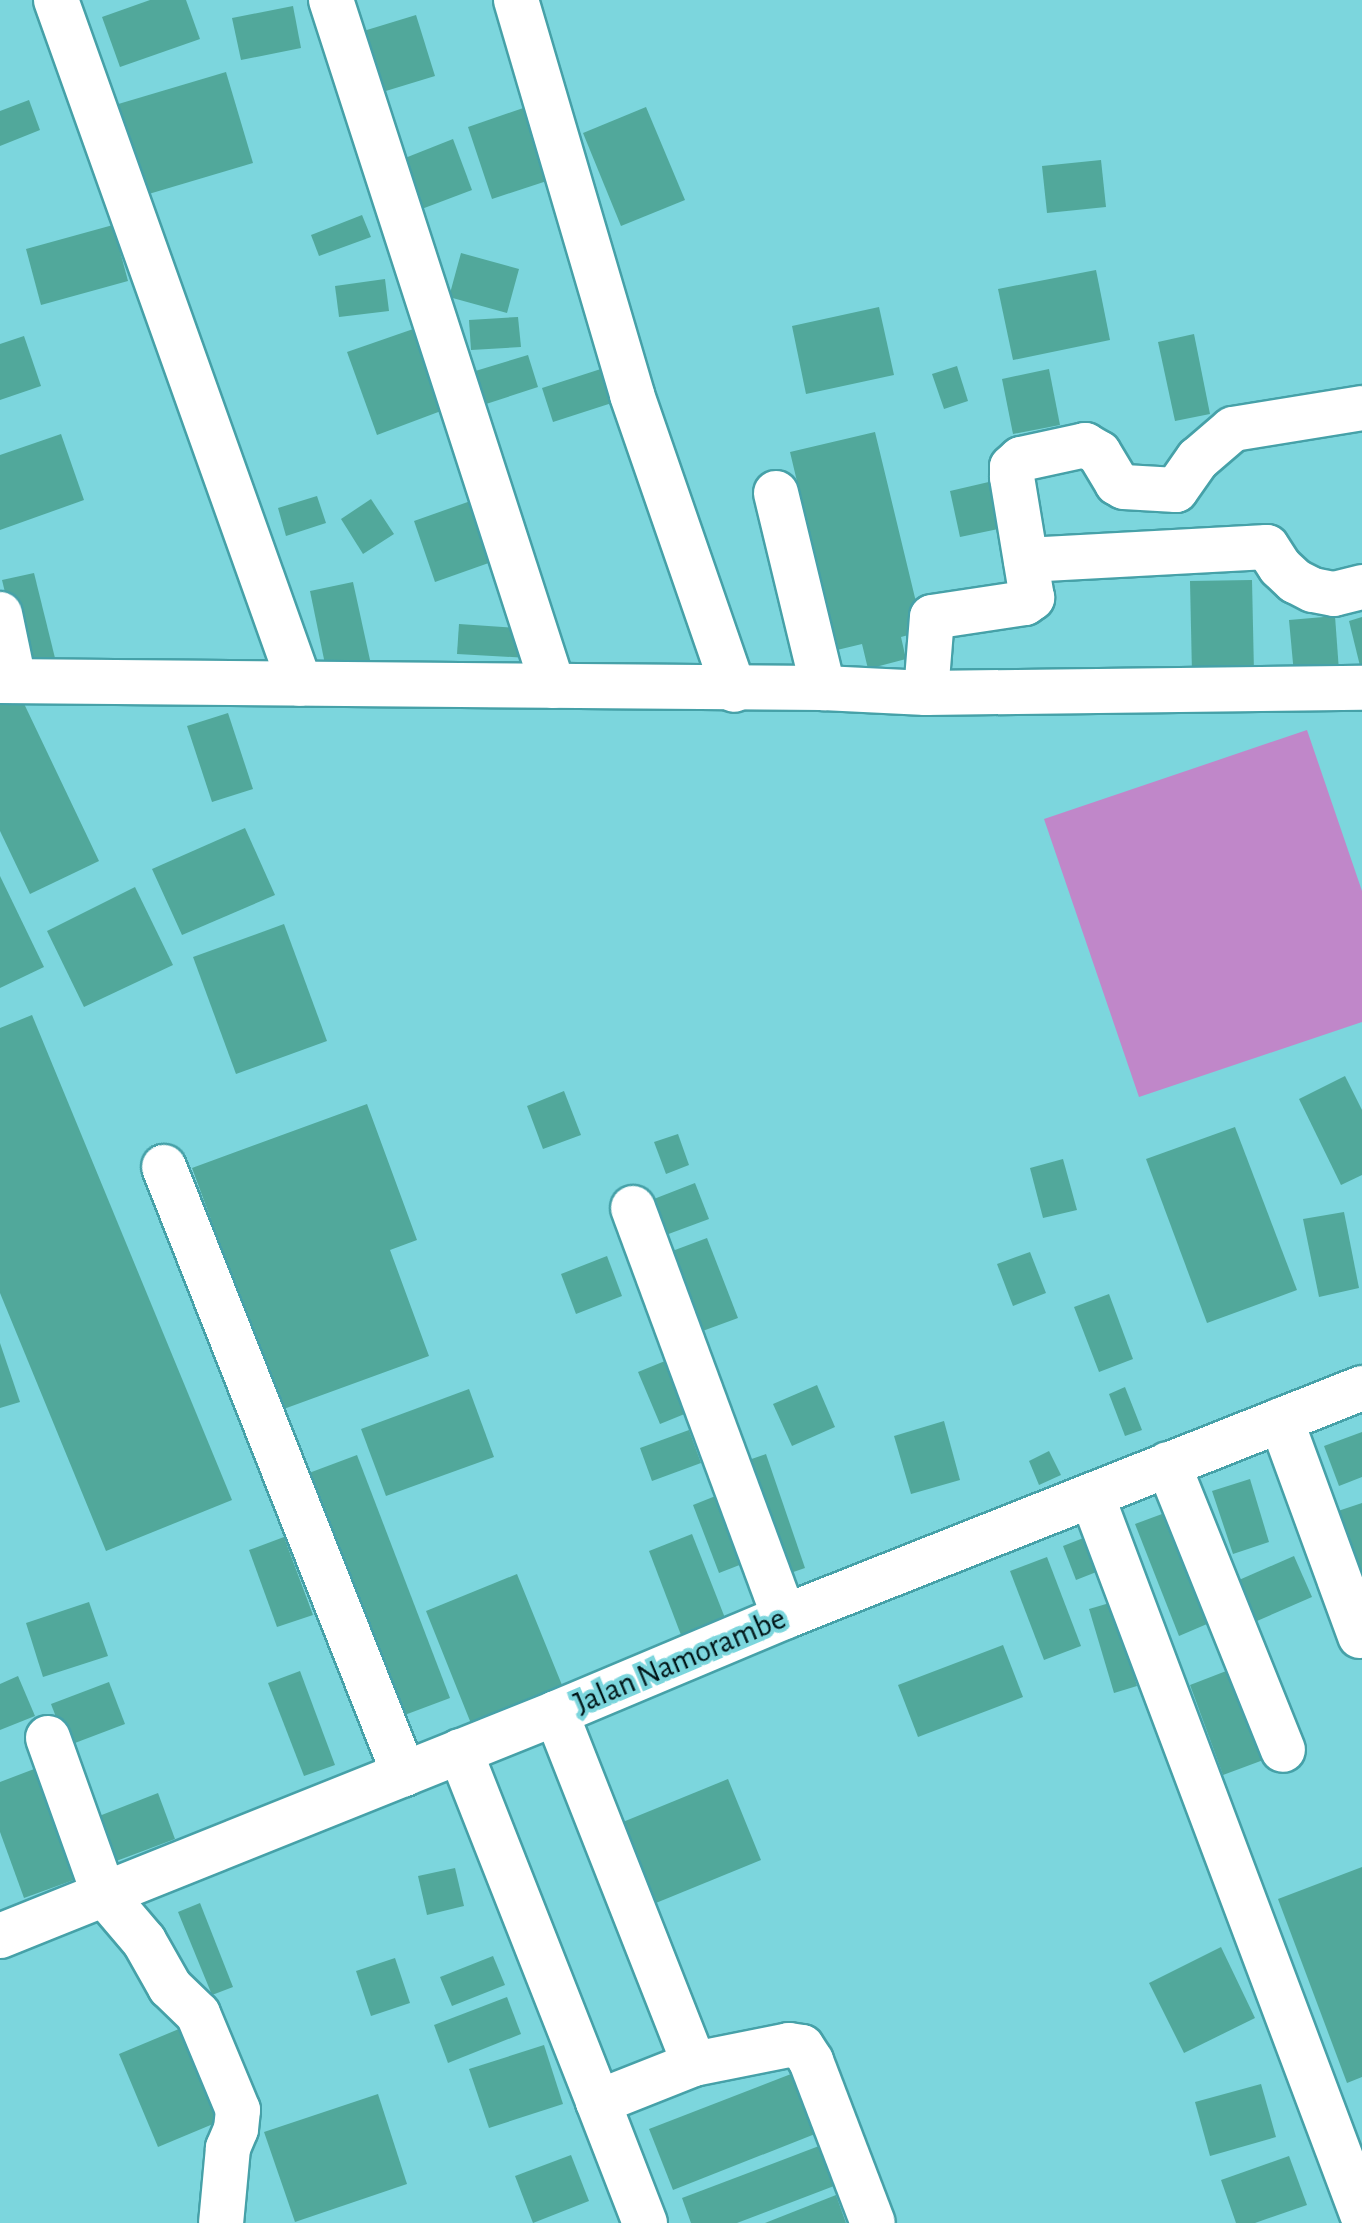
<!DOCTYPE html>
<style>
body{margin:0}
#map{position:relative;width:1362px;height:2223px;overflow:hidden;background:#7cd6dd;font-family:"Alegreya Sans",sans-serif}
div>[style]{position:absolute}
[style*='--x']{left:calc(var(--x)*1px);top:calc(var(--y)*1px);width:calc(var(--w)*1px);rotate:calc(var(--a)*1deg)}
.green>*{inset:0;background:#c087c9}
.building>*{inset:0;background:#51a89b}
.roads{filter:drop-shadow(2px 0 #46a1a8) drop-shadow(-2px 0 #46a1a8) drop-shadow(0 2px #46a1a8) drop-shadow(0 -2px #46a1a8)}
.minor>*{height:44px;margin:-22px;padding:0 22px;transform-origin:22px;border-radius:22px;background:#fff}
.major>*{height:44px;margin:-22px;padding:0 22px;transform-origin:22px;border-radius:22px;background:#fff}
span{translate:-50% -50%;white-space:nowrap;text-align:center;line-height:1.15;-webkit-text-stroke:8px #7cd6dd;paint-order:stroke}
.street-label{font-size:32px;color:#001618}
</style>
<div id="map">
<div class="green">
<i style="clip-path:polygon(1307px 730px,1362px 891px,1362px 1022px,1139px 1097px,1044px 819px)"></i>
</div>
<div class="building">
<i style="clip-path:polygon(150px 0,186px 0,200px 39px,120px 67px,102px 17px)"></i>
<i style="clip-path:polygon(293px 6px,301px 48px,241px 60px,232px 18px)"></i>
<i style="clip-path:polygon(416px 15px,435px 76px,376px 94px,357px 33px)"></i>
<i style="clip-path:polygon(226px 72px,253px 163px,142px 196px,115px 105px)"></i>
<i style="clip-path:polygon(29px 100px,40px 130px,0 146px,0 111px)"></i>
<i style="clip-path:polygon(538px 103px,562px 176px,492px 199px,468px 127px)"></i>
<i style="clip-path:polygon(646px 107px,685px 200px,621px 226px,583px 133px)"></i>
<i style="clip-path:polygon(453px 139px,472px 190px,419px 210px,400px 160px)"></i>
<i style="clip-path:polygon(1101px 160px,1106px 207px,1047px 213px,1042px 166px)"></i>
<i style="clip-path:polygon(362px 215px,371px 237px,319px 256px,311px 235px)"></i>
<i style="clip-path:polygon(113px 225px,128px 281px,41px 305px,26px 249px)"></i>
<i style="clip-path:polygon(461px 253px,519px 269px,507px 313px,449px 297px)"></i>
<i style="clip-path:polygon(1096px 270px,1110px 340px,1013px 360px,998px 289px)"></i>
<i style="clip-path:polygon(385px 279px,389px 311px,339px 317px,335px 286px)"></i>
<i style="clip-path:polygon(879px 307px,894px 375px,806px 394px,792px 326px)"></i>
<i style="clip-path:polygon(518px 317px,521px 347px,471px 350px,469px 320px)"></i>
<i style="clip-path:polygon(419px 327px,449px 408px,377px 435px,347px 352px)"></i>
<i style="clip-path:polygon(1194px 334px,1210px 414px,1175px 421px,1158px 342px)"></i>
<i style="clip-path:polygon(24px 336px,41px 386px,0 400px,0 344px)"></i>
<i style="clip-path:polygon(528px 355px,538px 387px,483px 405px,472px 372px)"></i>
<i style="clip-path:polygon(957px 366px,968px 401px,944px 409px,932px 374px)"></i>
<i style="clip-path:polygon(607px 367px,618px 401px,553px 422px,542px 388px)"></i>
<i style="clip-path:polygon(1049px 369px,1060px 425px,1013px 434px,1002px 379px)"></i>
<i style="clip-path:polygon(875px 432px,923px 631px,901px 637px,906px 659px,868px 669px,862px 644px,837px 650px,790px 452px)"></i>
<i style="clip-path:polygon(61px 434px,84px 500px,0 530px,0 455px)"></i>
<i style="clip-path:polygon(993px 481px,1003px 528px,960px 537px,950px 491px)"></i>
<i style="clip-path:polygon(317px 496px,326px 523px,286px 536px,278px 508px)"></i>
<i style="clip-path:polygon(479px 498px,500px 559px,435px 582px,414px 521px)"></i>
<i style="clip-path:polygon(371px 499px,394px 534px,363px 554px,341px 519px)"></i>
<i style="clip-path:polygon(34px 573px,55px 658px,23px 666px,2px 580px)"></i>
<i style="clip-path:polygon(1252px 580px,1254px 673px,1192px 674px,1190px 581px)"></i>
<i style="clip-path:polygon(353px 582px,370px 660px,326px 669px,310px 591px)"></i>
<i style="clip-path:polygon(1335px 616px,1339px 671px,1294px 674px,1289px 620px)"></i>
<i style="clip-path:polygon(1362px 617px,1362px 670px,1361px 670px,1349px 621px)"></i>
<i style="clip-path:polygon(459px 624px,530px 629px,528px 658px,457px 654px)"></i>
<i style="clip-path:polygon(18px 691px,99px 861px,30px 894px,0 831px,0 700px)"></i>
<i style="clip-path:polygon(228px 713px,253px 789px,212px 802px,187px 726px)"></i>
<i style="clip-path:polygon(245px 828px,275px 895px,182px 935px,152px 869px)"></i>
<i style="clip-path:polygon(0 876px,44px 967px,0 988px)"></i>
<i style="clip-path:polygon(135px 887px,173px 965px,84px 1007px,47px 931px)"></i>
<i style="clip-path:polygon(284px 924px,327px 1041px,236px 1074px,193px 957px)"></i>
<i style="clip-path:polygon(32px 1015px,232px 1500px,106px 1551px,0 1293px,0 1028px)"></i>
<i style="clip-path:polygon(1345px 1076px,1362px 1110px,1362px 1175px,1341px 1185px,1299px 1099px)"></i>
<i style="clip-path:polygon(564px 1091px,581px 1135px,543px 1149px,527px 1106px)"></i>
<i style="clip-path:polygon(367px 1104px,417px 1240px,390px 1250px,429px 1356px,281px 1410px,192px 1168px)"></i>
<i style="clip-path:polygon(1235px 1127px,1297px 1290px,1207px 1323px,1146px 1159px)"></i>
<i style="clip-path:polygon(678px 1134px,689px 1165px,666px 1174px,654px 1142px)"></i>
<i style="clip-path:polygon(1063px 1159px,1077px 1210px,1043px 1218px,1030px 1168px)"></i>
<i style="clip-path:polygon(695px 1183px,709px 1219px,655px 1239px,641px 1204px)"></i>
<i style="clip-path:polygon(1344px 1212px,1359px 1288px,1319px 1297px,1303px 1219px)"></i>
<i style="clip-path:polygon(707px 1238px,738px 1318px,689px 1336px,659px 1256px)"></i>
<i style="clip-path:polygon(1030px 1252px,1046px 1293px,1013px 1306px,997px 1264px)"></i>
<i style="clip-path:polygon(607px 1256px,622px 1296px,576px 1314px,561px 1274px)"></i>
<i style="clip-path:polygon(1109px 1294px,1133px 1359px,1099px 1372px,1074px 1307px)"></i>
<i style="clip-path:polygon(0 1343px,20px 1402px,0 1408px)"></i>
<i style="clip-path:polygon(665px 1361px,687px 1413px,660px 1424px,638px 1372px)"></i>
<i style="clip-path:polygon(817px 1385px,835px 1427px,792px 1446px,773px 1404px)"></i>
<i style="clip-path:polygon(1125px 1387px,1142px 1430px,1125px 1436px,1109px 1394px)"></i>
<i style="clip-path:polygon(469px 1389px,494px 1457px,386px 1496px,361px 1429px)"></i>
<i style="clip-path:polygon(944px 1421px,960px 1480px,911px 1494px,894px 1436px)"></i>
<i style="clip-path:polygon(689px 1430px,701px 1463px,652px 1481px,640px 1448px)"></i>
<i style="clip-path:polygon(1362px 1432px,1362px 1477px,1339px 1486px,1324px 1446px)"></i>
<i style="clip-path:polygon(1049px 1451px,1061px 1475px,1039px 1485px,1029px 1461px)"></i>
<i style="clip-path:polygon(766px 1454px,805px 1568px,773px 1579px,734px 1465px)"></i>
<i style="clip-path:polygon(357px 1455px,450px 1698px,394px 1719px,301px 1476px)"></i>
<i style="clip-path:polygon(1250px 1479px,1269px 1542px,1233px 1554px,1212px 1491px)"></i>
<i style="clip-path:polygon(728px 1491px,755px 1559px,719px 1573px,693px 1505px)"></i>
<i style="clip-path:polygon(1362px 1503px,1362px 1581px,1338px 1511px)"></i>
<i style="clip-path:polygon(1162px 1514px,1207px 1624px,1179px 1636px,1135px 1524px)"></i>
<i style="clip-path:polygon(692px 1534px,725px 1618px,681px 1635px,649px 1551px)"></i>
<i style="clip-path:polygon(1091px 1535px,1104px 1569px,1076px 1580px,1063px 1546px)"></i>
<i style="clip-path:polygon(284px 1537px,313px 1615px,277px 1627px,249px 1550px)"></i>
<i style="clip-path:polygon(1294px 1556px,1312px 1597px,1257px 1621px,1239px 1580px)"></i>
<i style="clip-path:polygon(1047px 1557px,1081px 1646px,1044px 1660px,1010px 1571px)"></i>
<i style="clip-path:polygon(517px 1574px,564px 1690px,472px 1726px,426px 1611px)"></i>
<i style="clip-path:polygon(89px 1602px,108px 1656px,43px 1677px,26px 1623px)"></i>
<i style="clip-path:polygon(1113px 1602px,1137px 1686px,1114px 1693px,1089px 1609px)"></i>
<i style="clip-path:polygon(1003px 1645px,1023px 1697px,918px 1737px,898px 1685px)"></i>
<i style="clip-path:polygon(1234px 1668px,1266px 1759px,1223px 1775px,1190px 1685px)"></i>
<i style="clip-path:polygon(300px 1671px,335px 1765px,304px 1776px,268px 1683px)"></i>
<i style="clip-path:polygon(18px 1676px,35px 1716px,0 1730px,0 1684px)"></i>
<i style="clip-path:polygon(109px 1682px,125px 1724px,67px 1746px,51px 1704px)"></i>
<i style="clip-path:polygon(42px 1766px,82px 1877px,24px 1898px,0 1832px,0 1782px)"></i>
<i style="clip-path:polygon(728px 1779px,761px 1860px,651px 1905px,618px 1824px)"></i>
<i style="clip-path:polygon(158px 1793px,175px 1839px,111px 1863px,94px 1818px)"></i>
<i style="clip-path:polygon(1362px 1867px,1362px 2077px,1347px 2083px,1278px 1899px)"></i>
<i style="clip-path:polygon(455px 1868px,464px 1906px,427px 1915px,418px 1876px)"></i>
<i style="clip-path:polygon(200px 1903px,233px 1987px,212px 1995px,178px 1912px)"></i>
<i style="clip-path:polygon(1221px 1947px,1255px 2018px,1184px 2053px,1149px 1983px)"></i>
<i style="clip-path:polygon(493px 1956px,505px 1985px,452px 2006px,440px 1977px)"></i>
<i style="clip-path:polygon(395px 1958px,410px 2003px,371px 2016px,356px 1971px)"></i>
<i style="clip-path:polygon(507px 1997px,521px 2034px,448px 2063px,434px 2025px)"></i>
<i style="clip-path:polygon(198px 2021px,237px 2114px,158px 2147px,119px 2054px)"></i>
<i style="clip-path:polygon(544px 2045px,563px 2104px,489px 2128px,469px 2069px)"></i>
<i style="clip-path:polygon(791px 2074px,815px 2134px,673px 2190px,649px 2129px)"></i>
<i style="clip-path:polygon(1261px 2084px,1276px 2137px,1210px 2156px,1195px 2102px)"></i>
<i style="clip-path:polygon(378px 2094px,407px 2184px,295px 2222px,264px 2132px)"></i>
<i style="clip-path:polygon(819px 2146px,834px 2186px,737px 2223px,691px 2223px,682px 2198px)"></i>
<i style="clip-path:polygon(571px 2155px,589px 2201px,533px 2223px,515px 2176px)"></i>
<i style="clip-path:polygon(1289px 2156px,1307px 2205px,1255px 2223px,1236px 2223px,1221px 2180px)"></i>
<i style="clip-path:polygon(836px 2195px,846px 2223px,765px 2223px)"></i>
</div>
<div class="roads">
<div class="minor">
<i style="--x:56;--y:0;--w:726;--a:70.37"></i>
<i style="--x:331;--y:0;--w:721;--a:72.07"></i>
<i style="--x:516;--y:0;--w:412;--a:73.6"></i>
<i style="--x:632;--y:395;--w:312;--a:70.9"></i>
<i style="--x:776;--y:493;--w:201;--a:76.4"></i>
<i style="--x:1026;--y:560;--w:241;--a:-3.1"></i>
<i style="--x:1267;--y:547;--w:24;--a:57"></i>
<i style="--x:1280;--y:567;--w:21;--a:43"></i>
<i style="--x:1295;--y:581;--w:20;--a:27"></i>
<i style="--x:1313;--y:590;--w:21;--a:11"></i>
<i style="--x:1334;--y:594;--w:29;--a:-14"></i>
<i style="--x:0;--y:614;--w:68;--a:78.2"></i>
<i style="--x:0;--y:681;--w:823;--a:0.49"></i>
<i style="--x:823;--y:688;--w:103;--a:2.8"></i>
<i style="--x:926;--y:693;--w:436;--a:-0.7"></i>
<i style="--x:926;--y:693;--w:76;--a:-85.5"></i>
<i style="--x:932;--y:617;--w:94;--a:-8.6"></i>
<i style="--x:1025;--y:603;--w:9;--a:-36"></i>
<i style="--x:1032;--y:598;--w:123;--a:-99.4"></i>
<i style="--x:1012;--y:477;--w:10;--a:-90"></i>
<i style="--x:1012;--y:467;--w:12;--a:-42"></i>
<i style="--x:1021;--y:459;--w:66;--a:-12.3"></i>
<i style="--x:1085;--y:445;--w:16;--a:30"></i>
<i style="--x:1099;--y:453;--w:35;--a:59"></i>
<i style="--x:1117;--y:483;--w:8;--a:30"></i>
<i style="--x:1124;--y:487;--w:52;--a:3.3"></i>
<i style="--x:1176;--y:490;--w:38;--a:-55"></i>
<i style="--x:1198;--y:459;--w:46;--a:-40.6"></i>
<i style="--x:1233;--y:429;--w:131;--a:-9.2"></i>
<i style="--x:164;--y:1167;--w:653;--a:68.43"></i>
<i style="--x:633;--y:1208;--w:436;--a:69.7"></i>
<i style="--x:1281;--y:1420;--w:230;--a:69.9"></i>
<i style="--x:1168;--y:1464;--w:308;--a:68.1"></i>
<i style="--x:1092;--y:1496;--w:767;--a:69.39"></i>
<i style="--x:556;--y:1713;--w:377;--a:68.5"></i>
<i style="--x:48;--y:1738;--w:166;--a:70.3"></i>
<i style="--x:104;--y:1894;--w:62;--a:49.6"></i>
<i style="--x:144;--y:1941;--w:53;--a:60.5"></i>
<i style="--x:170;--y:1987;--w:39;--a:44"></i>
<i style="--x:198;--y:2014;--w:104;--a:67.4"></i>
<i style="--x:238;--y:2110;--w:19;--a:96"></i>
<i style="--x:236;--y:2129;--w:21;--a:113"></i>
<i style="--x:228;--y:2148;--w:75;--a:95.3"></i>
<i style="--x:460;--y:1751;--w:377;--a:68.5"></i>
<i style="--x:645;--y:2223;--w:130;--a:-111.2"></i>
<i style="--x:598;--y:2102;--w:103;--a:-21.6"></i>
<i style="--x:694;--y:2064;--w:97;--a:-11.3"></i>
<i style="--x:789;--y:2045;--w:13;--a:9"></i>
<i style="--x:802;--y:2047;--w:17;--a:57"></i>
<i style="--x:811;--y:2061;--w:173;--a:69.1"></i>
</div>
<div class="major">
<i style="--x:0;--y:1936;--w:599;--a:-21.85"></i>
<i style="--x:556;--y:1713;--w:247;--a:-22.8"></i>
<i style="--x:784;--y:1617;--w:622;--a:-21.61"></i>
</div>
</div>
<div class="street-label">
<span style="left:680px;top:1661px;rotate:-23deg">Jalan Namorambe</span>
</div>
</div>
